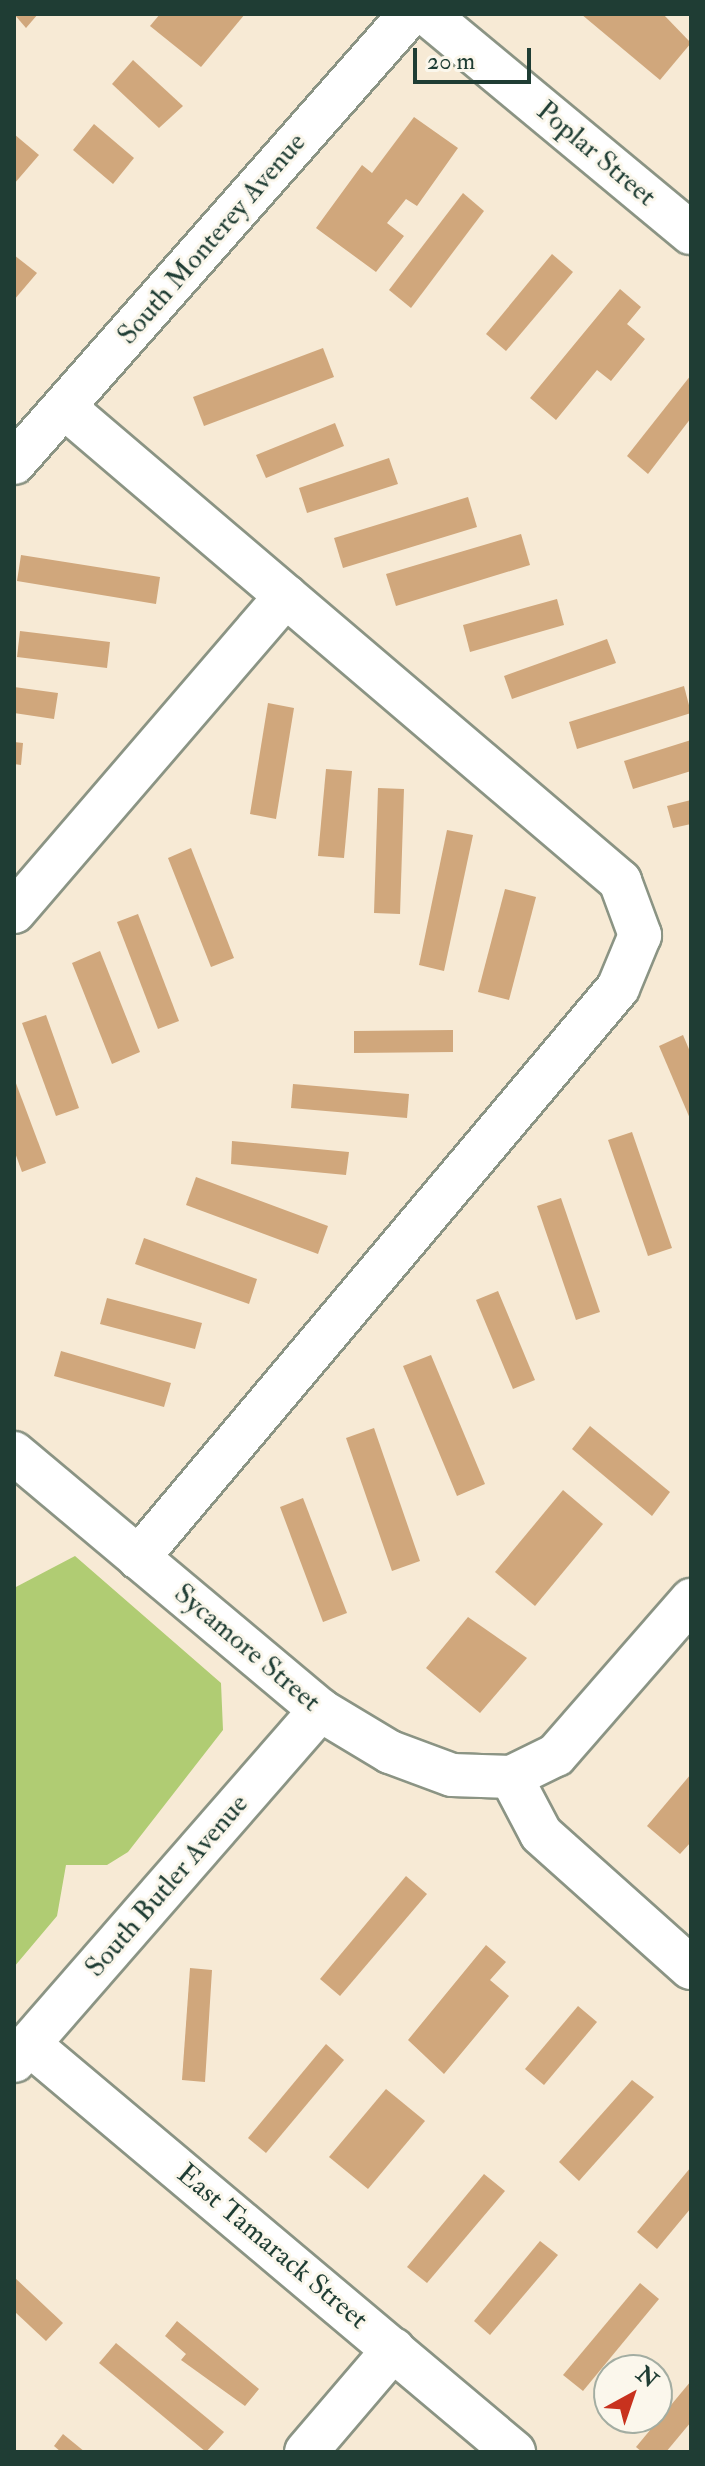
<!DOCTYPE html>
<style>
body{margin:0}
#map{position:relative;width:705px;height:2466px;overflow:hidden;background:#f7ead5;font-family:"IM FELL Double Pica",serif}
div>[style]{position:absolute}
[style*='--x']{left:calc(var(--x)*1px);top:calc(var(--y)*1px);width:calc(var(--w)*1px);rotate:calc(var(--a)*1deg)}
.green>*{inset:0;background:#b0cc73}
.building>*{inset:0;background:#d0a77c}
.roads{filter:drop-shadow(2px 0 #8b9484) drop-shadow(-2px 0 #8b9484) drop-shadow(0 2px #8b9484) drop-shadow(0 -2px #8b9484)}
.minor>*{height:42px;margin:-21px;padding:0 21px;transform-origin:21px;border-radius:21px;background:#fff}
span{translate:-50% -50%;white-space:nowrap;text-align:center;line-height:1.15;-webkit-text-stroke:6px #fbf7ec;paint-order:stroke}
.street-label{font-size:28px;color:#1f3d34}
.frame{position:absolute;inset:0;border:16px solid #1f3d34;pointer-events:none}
.north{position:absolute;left:593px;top:2354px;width:80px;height:80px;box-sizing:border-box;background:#fbf7ec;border:2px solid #a3ada2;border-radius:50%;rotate:40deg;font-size:22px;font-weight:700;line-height:32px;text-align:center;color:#1f3d34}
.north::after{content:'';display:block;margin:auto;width:28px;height:36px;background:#c8321e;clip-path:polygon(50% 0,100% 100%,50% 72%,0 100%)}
.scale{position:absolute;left:413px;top:48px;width:118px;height:36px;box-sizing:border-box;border:4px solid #1f3d34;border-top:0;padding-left:10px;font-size:24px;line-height:28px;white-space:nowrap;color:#1f3d34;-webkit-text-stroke:6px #fbf7ec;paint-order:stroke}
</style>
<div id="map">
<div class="green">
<i style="clip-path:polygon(75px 1556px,221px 1683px,223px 1730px,128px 1852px,107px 1865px,66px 1865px,57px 1916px,14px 1967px,14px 1588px)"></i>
</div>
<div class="building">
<i style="clip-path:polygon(14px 14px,38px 14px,26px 28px)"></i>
<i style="clip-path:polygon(160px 14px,245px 14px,201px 67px,150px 26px)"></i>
<i style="clip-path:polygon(581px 14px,663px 14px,691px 43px,660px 80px)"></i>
<i style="clip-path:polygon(133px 60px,183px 106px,159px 128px,112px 84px)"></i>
<i style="clip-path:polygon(414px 117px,458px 148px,417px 206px,406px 199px,387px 223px,404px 236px,376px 272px,316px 228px,362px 165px,372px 173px)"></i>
<i style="clip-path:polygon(94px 124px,134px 158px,113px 184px,73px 150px)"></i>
<i style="clip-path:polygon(14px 134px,39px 155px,14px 184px)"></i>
<i style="clip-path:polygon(463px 193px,484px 211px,411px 308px,389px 290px)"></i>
<i style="clip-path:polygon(552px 254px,573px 272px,506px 351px,486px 334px)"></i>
<i style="clip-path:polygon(14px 255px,37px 273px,14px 300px)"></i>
<i style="clip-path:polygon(620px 289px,641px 307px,627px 324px,645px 339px,611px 381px,597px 370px,556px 420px,530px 398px)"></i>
<i style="clip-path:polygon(323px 348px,334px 377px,204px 426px,193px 397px)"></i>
<i style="clip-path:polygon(691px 375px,691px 418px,648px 474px,627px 456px)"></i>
<i style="clip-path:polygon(335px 423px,344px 446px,266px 478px,256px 455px)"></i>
<i style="clip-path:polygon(389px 458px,398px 484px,307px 513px,299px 488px)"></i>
<i style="clip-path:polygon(468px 497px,477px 527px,343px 568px,334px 538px)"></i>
<i style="clip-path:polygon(521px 534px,530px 565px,396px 606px,386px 574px)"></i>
<i style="clip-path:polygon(21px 555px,160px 577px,156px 604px,17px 581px)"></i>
<i style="clip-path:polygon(557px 599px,564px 625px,470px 652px,463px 625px)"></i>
<i style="clip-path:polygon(20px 631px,110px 642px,107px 668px,17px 657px)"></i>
<i style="clip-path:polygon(607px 639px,616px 663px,512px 699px,504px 676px)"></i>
<i style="clip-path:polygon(684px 686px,691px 713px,577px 749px,569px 722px)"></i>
<i style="clip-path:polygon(14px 687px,58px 693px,54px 719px,14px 713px)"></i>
<i style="clip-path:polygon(268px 703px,294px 708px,276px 819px,250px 814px)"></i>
<i style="clip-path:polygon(691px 740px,691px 771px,633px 789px,624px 761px)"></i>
<i style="clip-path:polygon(14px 742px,23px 743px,21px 765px,14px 764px)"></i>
<i style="clip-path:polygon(326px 769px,352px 771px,344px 858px,318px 856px)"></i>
<i style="clip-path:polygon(378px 788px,404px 789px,400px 914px,374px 913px)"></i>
<i style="clip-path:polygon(691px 800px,691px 824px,673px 828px,667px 806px)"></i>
<i style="clip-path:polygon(447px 830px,473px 835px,444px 971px,419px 965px)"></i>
<i style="clip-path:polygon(191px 848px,234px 958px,211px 967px,168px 858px)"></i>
<i style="clip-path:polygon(505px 889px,536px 897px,509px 1000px,478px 992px)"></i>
<i style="clip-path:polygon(138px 914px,179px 1021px,158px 1029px,117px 922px)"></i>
<i style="clip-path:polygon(100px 951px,140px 1052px,112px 1064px,72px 963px)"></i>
<i style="clip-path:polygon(46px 1015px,79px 1108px,56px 1116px,22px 1023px)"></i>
<i style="clip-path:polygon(453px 1030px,453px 1052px,354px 1053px,354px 1031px)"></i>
<i style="clip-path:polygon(683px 1035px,691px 1054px,691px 1121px,659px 1046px)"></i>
<i style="clip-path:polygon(14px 1078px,46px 1163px,22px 1172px,14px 1150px)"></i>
<i style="clip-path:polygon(293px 1084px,409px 1094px,407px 1118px,291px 1108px)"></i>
<i style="clip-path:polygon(632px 1132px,672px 1248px,648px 1256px,608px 1140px)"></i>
<i style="clip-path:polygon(232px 1141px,349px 1152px,346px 1175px,231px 1164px)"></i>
<i style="clip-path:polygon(196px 1177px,328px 1226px,318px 1254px,186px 1205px)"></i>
<i style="clip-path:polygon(561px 1198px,600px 1312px,576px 1320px,537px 1206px)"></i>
<i style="clip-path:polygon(144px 1238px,257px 1279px,249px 1304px,135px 1264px)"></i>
<i style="clip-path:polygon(498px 1291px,535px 1380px,513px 1389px,476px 1300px)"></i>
<i style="clip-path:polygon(107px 1298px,202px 1323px,195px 1349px,100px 1324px)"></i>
<i style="clip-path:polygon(61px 1351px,171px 1383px,164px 1407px,54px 1376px)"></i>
<i style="clip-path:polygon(431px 1355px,485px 1484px,457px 1496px,403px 1366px)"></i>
<i style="clip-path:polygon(590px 1426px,670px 1492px,652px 1516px,572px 1449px)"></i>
<i style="clip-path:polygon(374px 1428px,420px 1561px,392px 1571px,346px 1438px)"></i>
<i style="clip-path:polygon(563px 1490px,603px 1524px,535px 1606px,495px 1572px)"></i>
<i style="clip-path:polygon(303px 1498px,347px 1613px,323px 1622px,280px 1507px)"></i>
<i style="clip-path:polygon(468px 1617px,527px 1658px,480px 1713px,426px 1668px)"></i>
<i style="clip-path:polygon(691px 1774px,691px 1842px,680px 1854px,647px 1826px)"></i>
<i style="clip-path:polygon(406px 1876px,427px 1894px,340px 1996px,320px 1979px)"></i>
<i style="clip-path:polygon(486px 1945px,506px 1962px,490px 1980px,509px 1996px,444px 2074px,408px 2040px)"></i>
<i style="clip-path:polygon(190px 1968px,212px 1970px,205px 2082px,182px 2080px)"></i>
<i style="clip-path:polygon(578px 2006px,597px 2022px,544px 2085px,525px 2069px)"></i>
<i style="clip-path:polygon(326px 2044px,344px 2060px,266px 2153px,248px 2138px)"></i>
<i style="clip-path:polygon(632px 2080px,654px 2097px,579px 2181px,559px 2162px)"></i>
<i style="clip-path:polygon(386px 2089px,425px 2121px,368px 2189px,329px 2157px)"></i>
<i style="clip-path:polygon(691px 2167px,691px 2208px,657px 2249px,637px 2232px)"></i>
<i style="clip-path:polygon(484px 2174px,505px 2191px,427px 2283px,407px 2267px)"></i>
<i style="clip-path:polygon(540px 2241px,558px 2255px,490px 2335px,474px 2321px)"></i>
<i style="clip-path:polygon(14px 2277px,63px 2323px,46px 2341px,14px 2311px)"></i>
<i style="clip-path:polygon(640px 2283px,659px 2299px,583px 2391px,563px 2375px)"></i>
<i style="clip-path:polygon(177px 2321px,259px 2389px,245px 2406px,181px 2360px,186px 2354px,165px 2336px)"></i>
<i style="clip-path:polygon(116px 2343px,224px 2432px,206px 2452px,99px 2363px)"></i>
<i style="clip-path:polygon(691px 2381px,691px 2422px,666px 2452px,642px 2452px,636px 2447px)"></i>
<i style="clip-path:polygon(63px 2434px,85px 2452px,61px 2452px,54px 2446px)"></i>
</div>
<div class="roads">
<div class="minor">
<i style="--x:427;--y:14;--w:343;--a:39.7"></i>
<i style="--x:64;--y:407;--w:731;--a:40.45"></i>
<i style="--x:620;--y:881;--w:58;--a:69.7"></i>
<i style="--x:640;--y:935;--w:57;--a:112.5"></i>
<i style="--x:618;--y:988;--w:745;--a:130.1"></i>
<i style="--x:14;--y:463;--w:599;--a:-48.59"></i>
<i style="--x:14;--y:912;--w:417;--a:-49.3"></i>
<i style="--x:14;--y:1453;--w:400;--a:40"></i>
<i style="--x:320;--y:1710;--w:82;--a:31"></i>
<i style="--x:390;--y:1752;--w:66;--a:20.4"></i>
<i style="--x:452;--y:1775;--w:59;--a:1.9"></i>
<i style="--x:511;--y:1777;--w:50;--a:-26.1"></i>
<i style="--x:556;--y:1755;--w:206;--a:-48.9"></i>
<i style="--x:511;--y:1777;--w:64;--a:62.2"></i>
<i style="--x:541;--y:1834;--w:201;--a:41.8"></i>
<i style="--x:29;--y:2044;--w:634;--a:40.07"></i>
<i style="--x:14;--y:2061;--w:466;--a:-48.9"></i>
<i style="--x:306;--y:2452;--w:135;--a:-49.5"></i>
</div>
</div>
<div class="street-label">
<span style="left:596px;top:154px;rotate:40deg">Poplar Street</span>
<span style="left:212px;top:239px;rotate:-49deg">South Monterey Avenue</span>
<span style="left:247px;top:1648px;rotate:40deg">Sycamore Street</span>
<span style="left:167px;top:1886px;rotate:-49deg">South Butler Avenue</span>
<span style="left:272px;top:2247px;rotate:40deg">East Tamarack Street</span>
</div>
<div class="frame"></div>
<div class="north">N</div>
<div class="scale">20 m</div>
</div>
